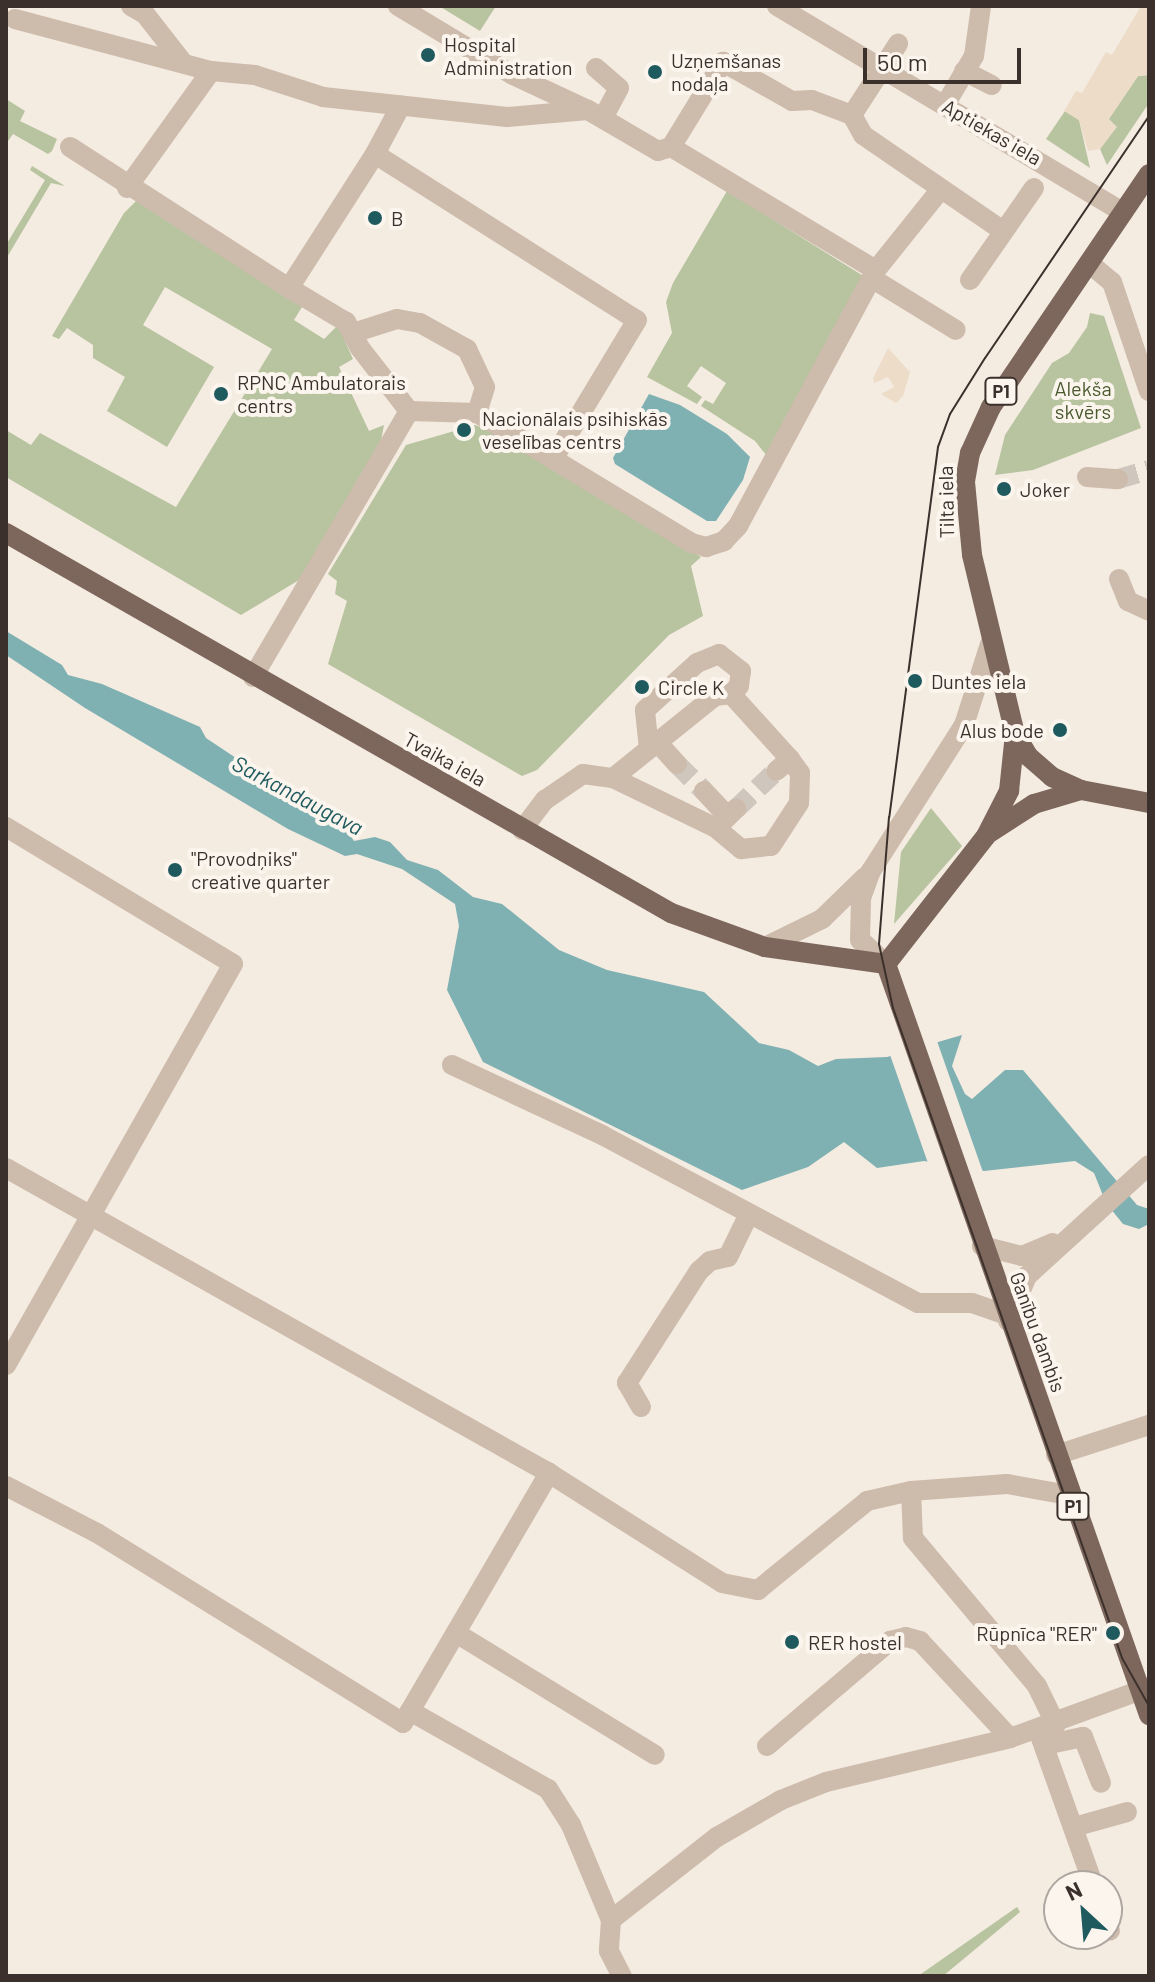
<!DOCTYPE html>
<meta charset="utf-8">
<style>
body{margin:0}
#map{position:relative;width:1155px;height:1982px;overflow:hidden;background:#f4ebe1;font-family:Barlow,sans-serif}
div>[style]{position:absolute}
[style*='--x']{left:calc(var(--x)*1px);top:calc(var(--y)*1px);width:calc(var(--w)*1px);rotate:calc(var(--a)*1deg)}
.green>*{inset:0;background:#b8c4a0}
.plaza>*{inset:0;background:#ecdcc8}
.water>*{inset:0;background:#7fb0b2}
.pier>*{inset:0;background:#f4ebe1}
.minor-tunnel>*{height:20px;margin-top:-10px;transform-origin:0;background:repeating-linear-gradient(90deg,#cfc6bd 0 20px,transparent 0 30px)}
.minor>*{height:20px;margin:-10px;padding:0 10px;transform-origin:10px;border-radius:10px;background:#cdbbac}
.major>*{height:20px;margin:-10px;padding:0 10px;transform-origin:10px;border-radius:10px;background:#7d675c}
.tram>*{height:2px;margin:-1px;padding:0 1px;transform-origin:1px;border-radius:1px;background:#3b302b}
.dots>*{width:22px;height:22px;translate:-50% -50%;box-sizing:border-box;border:4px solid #fbf5ee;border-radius:50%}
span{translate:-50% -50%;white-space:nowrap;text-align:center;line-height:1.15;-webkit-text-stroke:8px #fbf5ee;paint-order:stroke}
.shield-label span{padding:2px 6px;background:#fbf5ee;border:2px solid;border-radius:6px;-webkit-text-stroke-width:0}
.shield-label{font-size:18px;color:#3b302b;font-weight:700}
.poi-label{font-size:20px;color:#3b302b}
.left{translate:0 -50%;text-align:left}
.right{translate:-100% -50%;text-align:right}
.street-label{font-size:20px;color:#3b302b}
.park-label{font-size:20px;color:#4a5a2e}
.water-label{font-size:22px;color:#1f5a5e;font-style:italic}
.frame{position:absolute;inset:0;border:8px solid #3b302b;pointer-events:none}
.north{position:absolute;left:1043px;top:1870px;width:80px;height:80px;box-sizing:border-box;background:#fbf5ee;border:2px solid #aea6a0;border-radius:50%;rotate:334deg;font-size:22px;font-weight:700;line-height:32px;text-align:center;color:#3b302b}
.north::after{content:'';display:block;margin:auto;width:28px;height:36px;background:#1f5a5e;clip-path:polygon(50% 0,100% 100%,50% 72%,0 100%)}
.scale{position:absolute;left:863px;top:48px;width:158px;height:36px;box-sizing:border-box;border:4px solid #3b302b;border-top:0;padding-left:10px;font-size:24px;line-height:28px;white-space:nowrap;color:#3b302b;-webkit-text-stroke:6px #fbf5ee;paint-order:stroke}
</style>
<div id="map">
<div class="green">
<i style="clip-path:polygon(439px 6px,496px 6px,480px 31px)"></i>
<i style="clip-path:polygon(1149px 75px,1149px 103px,1107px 165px,1100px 149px,1116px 127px,1108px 120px,1138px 76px)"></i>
<i style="clip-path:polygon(6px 99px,25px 111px,20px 121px,57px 139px,52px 151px,48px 154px,13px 134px,6px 144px)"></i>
<i style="clip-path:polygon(1065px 111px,1079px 120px,1090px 168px,1046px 139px)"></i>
<i style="clip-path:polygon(32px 166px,65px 186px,51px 183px,6px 259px,6px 245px,45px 180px,30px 170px)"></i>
<i style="clip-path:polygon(727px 191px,865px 277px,770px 460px,755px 441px,701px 406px,705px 400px,713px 404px,726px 383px,701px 366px,687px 386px,702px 397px,697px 404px,647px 377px,672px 333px,666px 302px,673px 283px)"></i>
<i style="clip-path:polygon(136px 201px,302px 307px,294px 320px,324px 339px,338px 325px,353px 359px,339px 367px,369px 431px,384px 425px,381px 441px,299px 580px,241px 615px,6px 477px,6px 430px,31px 445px,40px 433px,176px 507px,272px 349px,165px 287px,143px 325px,214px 367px,167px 447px,107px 411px,125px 377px,93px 358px,93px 345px,67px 328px,59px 339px,52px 336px,124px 213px)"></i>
<i style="clip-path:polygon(1090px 313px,1104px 316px,1141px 428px,1033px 470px,995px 475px,1005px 435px,1052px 363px,1069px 353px,1087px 327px)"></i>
<i style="clip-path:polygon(475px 425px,501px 434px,701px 557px,691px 566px,703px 616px,669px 635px,537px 770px,522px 776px,328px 664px,347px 601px,335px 594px,337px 581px,328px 574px,406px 445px)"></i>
<i style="clip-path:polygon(931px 808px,962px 846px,894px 924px,901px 852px)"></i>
<i style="clip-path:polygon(1017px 1907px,1020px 1912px,943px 1976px,918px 1976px)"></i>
</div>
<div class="plaza">
<i style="clip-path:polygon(1141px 6px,1149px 6px,1149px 75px,1138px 76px,1109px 119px,1117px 127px,1100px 149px,1088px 151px,1079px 120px,1064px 111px,1076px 91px,1082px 93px,1106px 52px,1112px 55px)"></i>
<i style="clip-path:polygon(888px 348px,910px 372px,903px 396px,896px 403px,881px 394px,894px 387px,888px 377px,874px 383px,873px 378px)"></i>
</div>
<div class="water">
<i style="clip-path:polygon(649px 394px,680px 405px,727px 434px,750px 457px,743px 480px,716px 521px,707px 521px,615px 464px,613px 458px)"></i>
<i style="clip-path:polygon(6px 631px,62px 665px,68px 675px,102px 684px,200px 727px,206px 738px,314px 810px,319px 820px,337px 821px,337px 829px,348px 832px,354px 841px,375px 837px,390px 842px,407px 860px,438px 870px,473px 897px,502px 904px,559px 950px,607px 970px,704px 992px,759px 1043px,789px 1050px,818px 1066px,836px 1059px,887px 1057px,962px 1035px,952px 1066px,965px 1094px,972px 1099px,1005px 1070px,1023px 1070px,1137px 1205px,1149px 1209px,1149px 1224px,1139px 1229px,1123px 1224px,1106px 1203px,1094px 1173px,1075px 1161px,984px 1171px,924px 1161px,877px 1168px,844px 1142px,808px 1167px,742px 1190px,483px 1062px,447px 990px,459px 926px,455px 904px,402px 869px,357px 854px,345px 856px,288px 829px,85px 708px,6px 655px)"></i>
</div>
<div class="pier">
<i style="clip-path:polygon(937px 1041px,984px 1175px,929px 1166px,889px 1052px)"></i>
</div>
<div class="minor-tunnel">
<i style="--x:1118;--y:479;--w:32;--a:-16"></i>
<i style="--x:677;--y:764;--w:38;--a:45"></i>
<i style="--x:736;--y:809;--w:55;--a:-43.5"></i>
</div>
<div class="minor">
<i style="--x:131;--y:6;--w:16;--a:30"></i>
<i style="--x:145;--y:14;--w:63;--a:52"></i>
<i style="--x:398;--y:6;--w:134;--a:31"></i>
<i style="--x:513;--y:75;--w:83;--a:25"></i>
<i style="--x:588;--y:110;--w:81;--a:30.4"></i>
<i style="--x:658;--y:151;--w:14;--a:-17"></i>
<i style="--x:671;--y:147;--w:100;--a:-58.5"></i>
<i style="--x:723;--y:62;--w:79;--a:29.5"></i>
<i style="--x:792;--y:101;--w:20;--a:-3"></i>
<i style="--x:812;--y:100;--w:43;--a:20.6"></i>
<i style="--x:852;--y:115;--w:23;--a:61"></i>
<i style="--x:863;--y:135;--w:168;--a:34.4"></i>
<i style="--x:777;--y:6;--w:403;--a:30.8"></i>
<i style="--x:15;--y:19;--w:203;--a:14.9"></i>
<i style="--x:211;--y:71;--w:44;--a:5.2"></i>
<i style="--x:255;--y:75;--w:71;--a:17.9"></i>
<i style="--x:323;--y:97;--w:185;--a:6.2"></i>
<i style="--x:507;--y:117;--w:81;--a:-4.9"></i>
<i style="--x:596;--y:68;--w:30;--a:41"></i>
<i style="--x:619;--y:88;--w:34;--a:118"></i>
<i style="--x:964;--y:71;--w:31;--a:27"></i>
<i style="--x:945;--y:105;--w:57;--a:-59.4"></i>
<i style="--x:974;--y:56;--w:50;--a:-82"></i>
<i style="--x:852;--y:115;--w:85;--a:-57.1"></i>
<i style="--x:70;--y:147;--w:260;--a:32.8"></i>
<i style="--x:671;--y:147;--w:239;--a:31"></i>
<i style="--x:375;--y:154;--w:55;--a:-62"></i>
<i style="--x:127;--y:188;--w:144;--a:-54.3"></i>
<i style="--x:1089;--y:263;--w:30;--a:40"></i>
<i style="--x:1112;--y:282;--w:115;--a:71.3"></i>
<i style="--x:873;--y:279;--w:97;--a:31.6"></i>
<i style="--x:970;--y:280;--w:112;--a:-55.2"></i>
<i style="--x:353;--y:333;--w:46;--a:-17.7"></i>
<i style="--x:397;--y:319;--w:23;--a:10"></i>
<i style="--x:420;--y:323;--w:54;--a:29"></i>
<i style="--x:467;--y:349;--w:42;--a:64.7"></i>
<i style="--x:485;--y:387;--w:27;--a:107"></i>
<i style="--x:409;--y:411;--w:80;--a:-127.9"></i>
<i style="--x:360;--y:348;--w:30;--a:-118"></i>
<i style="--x:346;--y:322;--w:66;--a:-149.2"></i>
<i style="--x:289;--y:288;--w:159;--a:-57.3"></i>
<i style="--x:375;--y:154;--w:310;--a:32.4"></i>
<i style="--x:637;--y:320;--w:162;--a:121.1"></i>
<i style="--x:409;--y:411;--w:68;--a:1.7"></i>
<i style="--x:477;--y:413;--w:251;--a:31.2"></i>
<i style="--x:692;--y:543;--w:15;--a:16"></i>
<i style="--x:706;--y:547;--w:19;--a:-18"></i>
<i style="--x:724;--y:541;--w:21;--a:-47"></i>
<i style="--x:738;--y:526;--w:291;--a:-61.7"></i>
<i style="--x:876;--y:270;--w:102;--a:-51.3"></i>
<i style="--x:1087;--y:477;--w:31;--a:4"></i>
<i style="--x:1119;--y:579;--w:24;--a:68"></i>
<i style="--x:1128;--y:601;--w:23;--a:25"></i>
<i style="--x:253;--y:677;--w:308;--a:-59.6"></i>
<i style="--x:658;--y:743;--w:28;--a:48"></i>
<i style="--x:649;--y:749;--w:39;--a:-96"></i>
<i style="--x:645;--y:710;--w:70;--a:-42.1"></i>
<i style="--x:697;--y:663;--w:24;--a:-22"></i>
<i style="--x:719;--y:654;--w:28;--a:38"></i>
<i style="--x:741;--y:671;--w:15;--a:98"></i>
<i style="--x:739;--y:686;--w:11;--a:135"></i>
<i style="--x:613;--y:778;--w:131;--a:-38.8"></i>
<i style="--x:715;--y:696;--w:16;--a:-7"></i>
<i style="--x:731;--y:694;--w:88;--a:47.8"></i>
<i style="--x:790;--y:759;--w:18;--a:139"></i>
<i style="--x:704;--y:791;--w:35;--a:47"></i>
<i style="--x:6;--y:827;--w:265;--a:31.1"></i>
<i style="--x:233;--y:964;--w:461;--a:119.5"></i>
<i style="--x:716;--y:828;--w:33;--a:40"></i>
<i style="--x:741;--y:849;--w:30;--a:-6"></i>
<i style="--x:771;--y:846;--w:51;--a:-56.9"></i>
<i style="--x:799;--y:803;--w:30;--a:-88"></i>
<i style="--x:800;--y:773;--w:17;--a:-126"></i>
<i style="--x:522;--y:830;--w:38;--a:-53"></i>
<i style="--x:545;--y:800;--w:46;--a:-34.4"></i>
<i style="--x:583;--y:774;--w:30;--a:8"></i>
<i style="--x:613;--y:778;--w:114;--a:25.9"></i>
<i style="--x:716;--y:828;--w:28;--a:-44"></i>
<i style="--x:765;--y:947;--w:64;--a:-26.2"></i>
<i style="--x:822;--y:919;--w:60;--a:-44.3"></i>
<i style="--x:886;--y:964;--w:35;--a:-137"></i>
<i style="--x:860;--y:940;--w:42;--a:-88.6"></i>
<i style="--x:861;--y:898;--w:29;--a:-70"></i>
<i style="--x:871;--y:871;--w:173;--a:-57.5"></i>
<i style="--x:964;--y:725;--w:85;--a:-72.2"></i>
<i style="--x:452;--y:1065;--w:166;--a:25"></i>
<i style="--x:602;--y:1135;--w:358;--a:28"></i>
<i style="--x:918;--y:1303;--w:54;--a:0"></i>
<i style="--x:972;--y:1303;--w:36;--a:19"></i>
<i style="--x:6;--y:1168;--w:623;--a:29.32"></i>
<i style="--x:549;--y:1473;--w:205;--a:32.4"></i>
<i style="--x:722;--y:1583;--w:37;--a:11"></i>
<i style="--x:758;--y:1590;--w:141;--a:-39.2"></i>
<i style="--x:867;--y:1501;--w:45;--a:-12.8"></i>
<i style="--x:911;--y:1491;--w:96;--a:-4.2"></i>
<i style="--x:1007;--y:1484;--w:63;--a:10.1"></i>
<i style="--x:982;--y:1246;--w:41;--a:14"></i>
<i style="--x:1022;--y:1256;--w:33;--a:-23"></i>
<i style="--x:1008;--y:1321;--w:49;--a:-67.1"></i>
<i style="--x:1027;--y:1276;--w:165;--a:-42.3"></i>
<i style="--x:641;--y:1407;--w:28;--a:-120"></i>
<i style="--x:627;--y:1383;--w:133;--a:-57.3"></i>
<i style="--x:699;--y:1271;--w:15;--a:-42"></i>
<i style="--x:710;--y:1261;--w:18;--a:-13"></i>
<i style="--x:728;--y:1257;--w:46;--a:-64"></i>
<i style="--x:1056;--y:1455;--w:98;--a:-17.9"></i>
<i style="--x:6;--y:1486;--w:102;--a:27.3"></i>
<i style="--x:97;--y:1533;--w:360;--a:31.8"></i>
<i style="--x:403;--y:1723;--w:290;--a:-59.7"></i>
<i style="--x:911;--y:1491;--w:47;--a:87.6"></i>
<i style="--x:913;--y:1538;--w:193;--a:50"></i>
<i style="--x:1037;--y:1686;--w:43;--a:64"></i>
<i style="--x:456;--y:1633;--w:233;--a:31.5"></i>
<i style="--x:410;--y:1711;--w:159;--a:29.5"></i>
<i style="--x:548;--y:1789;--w:43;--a:57.4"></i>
<i style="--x:571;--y:1825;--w:103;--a:67.2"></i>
<i style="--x:611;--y:1920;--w:31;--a:94"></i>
<i style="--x:609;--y:1951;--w:28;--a:63"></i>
<i style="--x:1038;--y:1730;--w:166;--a:70.3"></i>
<i style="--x:1045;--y:1745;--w:39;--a:-12"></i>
<i style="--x:1083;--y:1737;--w:49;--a:68.6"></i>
<i style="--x:767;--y:1746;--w:162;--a:-40.5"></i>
<i style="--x:890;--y:1641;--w:16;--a:-14"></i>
<i style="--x:906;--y:1637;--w:15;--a:16"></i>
<i style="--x:920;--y:1641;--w:132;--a:47.1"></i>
<i style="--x:1010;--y:1738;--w:148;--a:-20.1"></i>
<i style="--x:1074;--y:1827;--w:55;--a:-15.8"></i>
<i style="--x:611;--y:1920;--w:135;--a:-38.1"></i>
<i style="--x:717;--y:1837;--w:74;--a:-30"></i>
<i style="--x:781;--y:1800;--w:48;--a:-21.8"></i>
<i style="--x:826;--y:1782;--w:189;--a:-13.4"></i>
<i style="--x:1107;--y:1921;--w:10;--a:73"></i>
</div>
<div class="major">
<i style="--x:1149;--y:174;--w:282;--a:124.1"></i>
<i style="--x:991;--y:407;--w:51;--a:114.5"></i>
<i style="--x:970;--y:453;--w:29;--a:100"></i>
<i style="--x:965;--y:482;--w:73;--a:84.5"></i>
<i style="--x:972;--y:555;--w:184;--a:76.5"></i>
<i style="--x:1015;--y:734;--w:26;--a:59"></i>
<i style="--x:1028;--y:756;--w:32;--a:41"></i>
<i style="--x:1052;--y:777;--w:32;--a:24"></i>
<i style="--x:1081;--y:790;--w:69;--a:10.8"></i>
<i style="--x:6;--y:533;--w:766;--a:29.74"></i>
<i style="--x:671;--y:913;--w:100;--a:19.9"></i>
<i style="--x:765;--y:947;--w:122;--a:8"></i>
<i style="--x:989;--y:833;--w:54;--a:-32.8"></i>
<i style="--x:1034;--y:804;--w:49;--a:-16.6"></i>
<i style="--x:886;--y:964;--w:796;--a:70.7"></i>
<i style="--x:886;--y:964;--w:162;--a:-52"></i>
<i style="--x:986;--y:836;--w:51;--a:-62.9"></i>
<i style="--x:1009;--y:791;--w:57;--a:-84"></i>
</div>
<div class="tram">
<i style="--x:1149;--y:116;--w:292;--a:124.1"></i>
<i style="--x:985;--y:358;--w:66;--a:122"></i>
<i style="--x:950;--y:414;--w:35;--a:110"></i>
<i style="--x:938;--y:447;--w:373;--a:97.5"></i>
<i style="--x:889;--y:817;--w:127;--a:94.5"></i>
<i style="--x:879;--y:944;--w:66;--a:77.7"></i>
<i style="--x:893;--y:1008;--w:515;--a:70.62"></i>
<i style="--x:1064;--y:1494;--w:174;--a:70.5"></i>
<i style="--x:1122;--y:1658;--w:55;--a:60.6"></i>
</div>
<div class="dots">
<i style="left:428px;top:55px;background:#1f5a5e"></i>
<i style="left:655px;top:72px;background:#1f5a5e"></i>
<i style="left:375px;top:218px;background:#1f5a5e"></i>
<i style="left:221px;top:394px;background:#1f5a5e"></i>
<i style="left:464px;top:430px;background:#1f5a5e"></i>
<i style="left:1004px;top:489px;background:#1f5a5e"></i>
<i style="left:915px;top:681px;background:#1f5a5e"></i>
<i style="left:642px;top:687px;background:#1f5a5e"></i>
<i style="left:1060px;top:730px;background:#1f5a5e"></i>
<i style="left:175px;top:870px;background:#1f5a5e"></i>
<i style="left:1113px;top:1633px;background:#1f5a5e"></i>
<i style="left:792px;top:1642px;background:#1f5a5e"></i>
</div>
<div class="shield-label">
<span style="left:1001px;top:391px">P1</span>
<span style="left:1073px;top:1506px">P1</span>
</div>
<div class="poi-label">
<span class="left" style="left:444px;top:56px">Hospital<br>Administration</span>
<span class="left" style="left:671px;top:72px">Uzņemšanas<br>nodaļa</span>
<span class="left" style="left:391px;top:218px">B</span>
<span class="left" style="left:237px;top:394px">RPNC Ambulatorais<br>centrs</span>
<span class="left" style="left:482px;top:430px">Nacionālais psihiskās<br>veselības centrs</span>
<span class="left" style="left:1020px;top:489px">Joker</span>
<span class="left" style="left:931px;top:681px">Duntes iela</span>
<span class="left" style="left:658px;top:687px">Circle K</span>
<span class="right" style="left:1044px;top:730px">Alus bode</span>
<span class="left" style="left:191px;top:870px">"Provodņiks"<br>creative quarter</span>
<span class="right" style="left:1097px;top:1633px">Rūpnīca "RER"</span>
<span class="left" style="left:808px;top:1642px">RER hostel</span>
</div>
<div class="street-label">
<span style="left:992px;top:132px;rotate:30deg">Aptiekas iela</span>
<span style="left:946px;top:502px;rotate:-91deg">Tilta iela</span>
<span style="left:445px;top:759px;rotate:29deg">Tvaika iela</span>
<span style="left:1038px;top:1332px;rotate:70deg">Ganību dambis</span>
</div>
<div class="park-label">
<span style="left:1083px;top:400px">Alekša<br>skvērs</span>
</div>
<div class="water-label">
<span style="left:298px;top:795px;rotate:28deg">Sarkandaugava</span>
</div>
<div class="frame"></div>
<div class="north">N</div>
<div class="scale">50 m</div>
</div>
